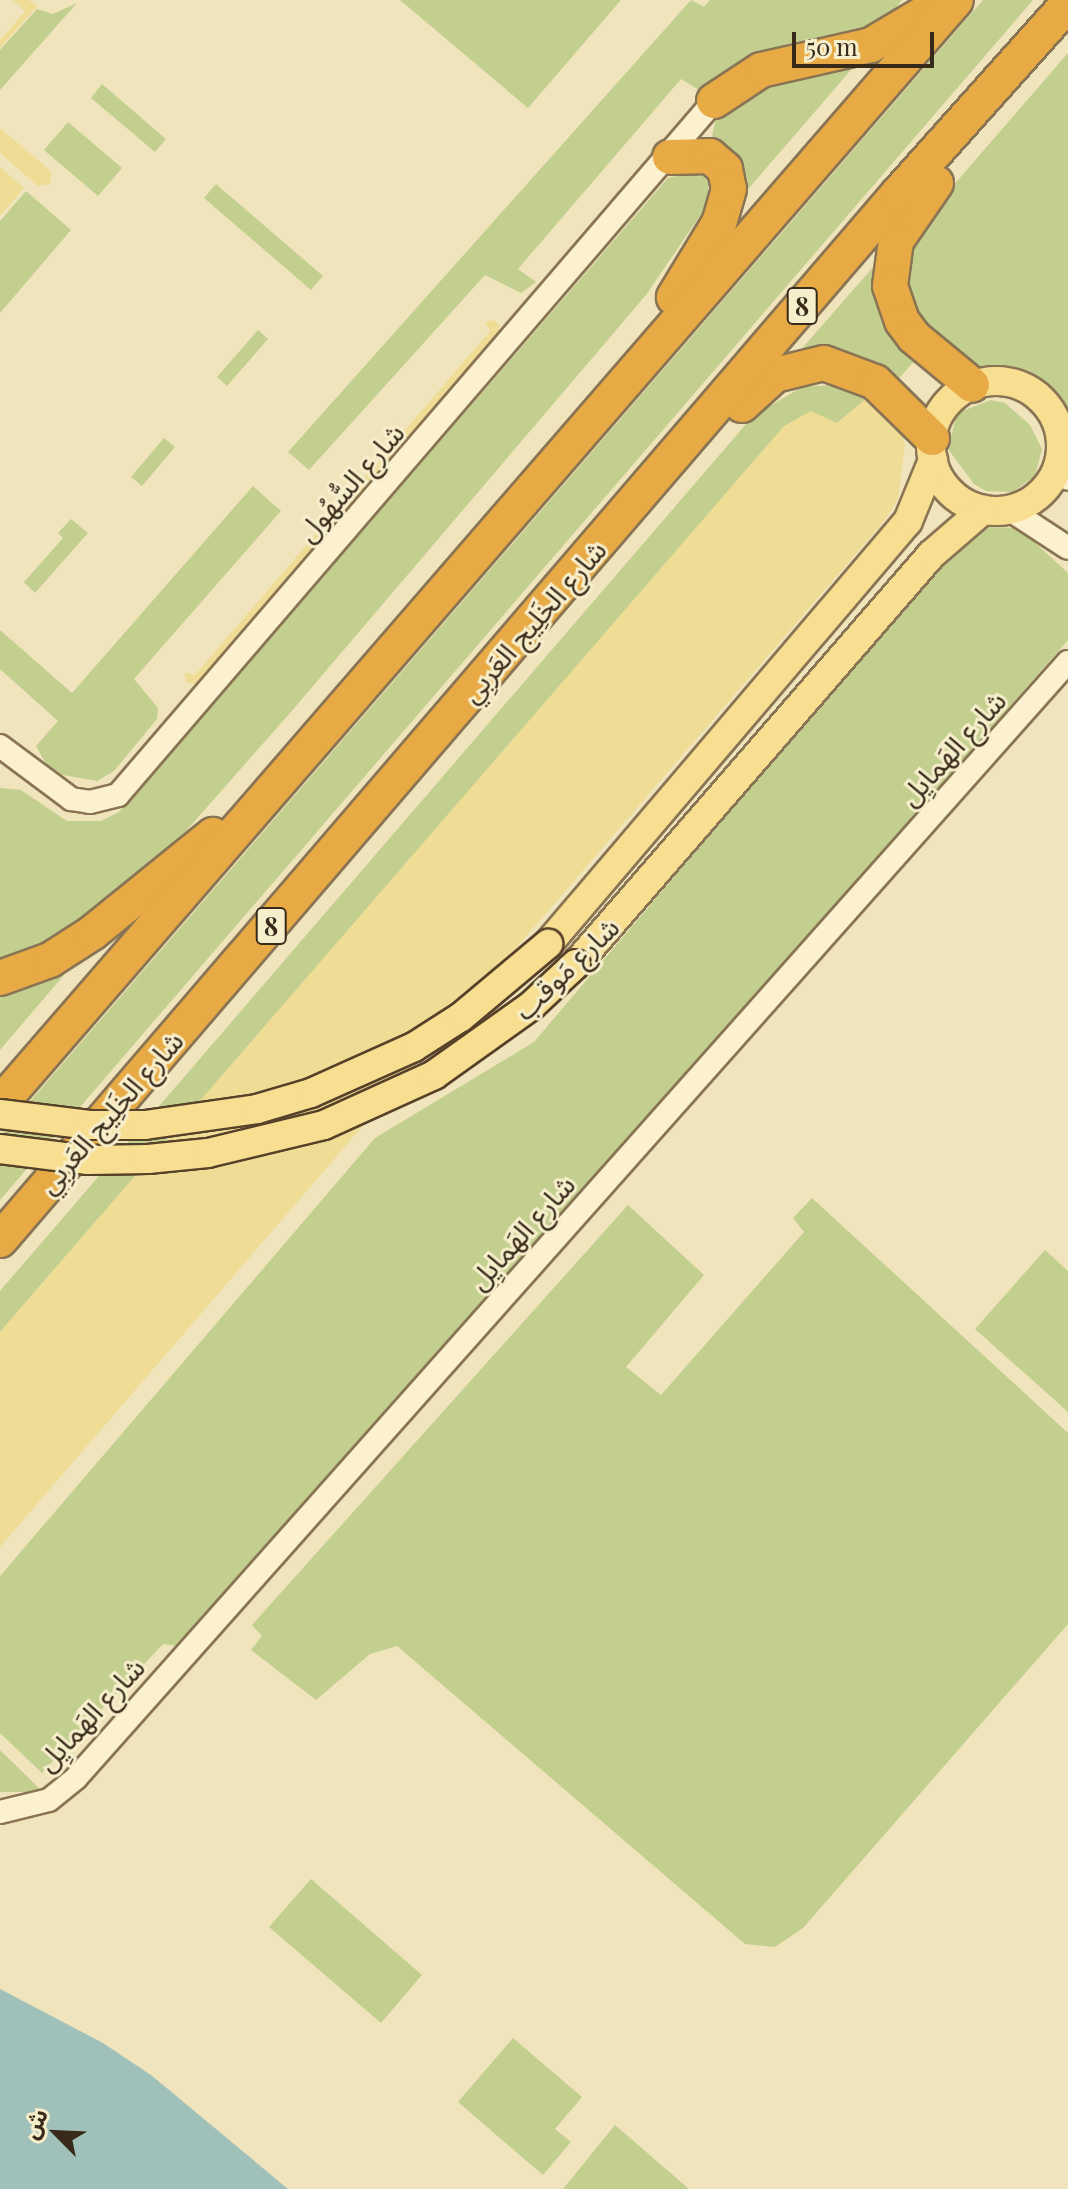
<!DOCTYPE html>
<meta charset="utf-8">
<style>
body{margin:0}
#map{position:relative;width:1068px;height:2189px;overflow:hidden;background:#f0e4bc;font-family:"Playfair Display","Noto Sans Arabic",serif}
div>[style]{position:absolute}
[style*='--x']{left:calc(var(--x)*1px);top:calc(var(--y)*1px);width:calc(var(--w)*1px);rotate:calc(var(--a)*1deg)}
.green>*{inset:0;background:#c3cf8f}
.sand>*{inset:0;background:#efdd96}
.water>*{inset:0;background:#a0c1b9}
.roads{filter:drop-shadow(2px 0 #897454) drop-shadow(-2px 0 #897454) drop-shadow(0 2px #897454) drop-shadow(0 -2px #897454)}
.minor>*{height:22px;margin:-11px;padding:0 11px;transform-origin:11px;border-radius:11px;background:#fbf1cf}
.major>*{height:28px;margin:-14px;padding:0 14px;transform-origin:14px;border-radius:14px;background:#f7de90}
.major>.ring{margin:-14px;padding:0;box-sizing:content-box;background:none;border:28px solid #f7de90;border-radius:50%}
.highway>*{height:34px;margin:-17px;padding:0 17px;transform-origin:17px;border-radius:17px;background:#e7aa45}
.bridges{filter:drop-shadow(2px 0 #564129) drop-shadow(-2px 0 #564129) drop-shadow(0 2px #564129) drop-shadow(0 -2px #564129)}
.major-bridge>*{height:28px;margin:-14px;padding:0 14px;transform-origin:14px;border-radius:14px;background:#f7de90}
span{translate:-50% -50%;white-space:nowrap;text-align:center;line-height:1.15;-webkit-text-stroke:6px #f7eecc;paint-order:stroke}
.shield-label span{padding:2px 6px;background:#f7eecc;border:2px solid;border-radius:6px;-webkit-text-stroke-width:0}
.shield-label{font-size:26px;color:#372a1a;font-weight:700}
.street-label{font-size:28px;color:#372a1a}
.north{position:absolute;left:16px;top:2093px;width:80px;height:80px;-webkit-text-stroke:6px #f7eecc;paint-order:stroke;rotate:294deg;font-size:22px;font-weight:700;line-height:32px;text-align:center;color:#372a1a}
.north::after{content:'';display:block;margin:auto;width:28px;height:36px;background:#372a1a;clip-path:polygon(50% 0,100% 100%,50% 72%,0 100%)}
.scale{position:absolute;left:792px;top:32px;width:142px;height:36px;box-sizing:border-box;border:4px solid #372a1a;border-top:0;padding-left:10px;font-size:24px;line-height:28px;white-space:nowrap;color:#372a1a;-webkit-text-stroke:6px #f7eecc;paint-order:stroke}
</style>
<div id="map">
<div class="green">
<i style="clip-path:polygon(400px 0,621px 0,528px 108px)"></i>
<i style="clip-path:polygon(691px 0,704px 7px,710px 0,902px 0,887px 18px,853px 37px,791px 43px,752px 55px,704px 93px,681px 79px,518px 269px,536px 282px,521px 293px,485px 275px,309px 470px,288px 452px)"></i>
<i style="clip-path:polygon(983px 0,1033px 0,0 1200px,0 1136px)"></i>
<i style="clip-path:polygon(77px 3px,0 90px,0 50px,37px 9px,53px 14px)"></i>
<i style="clip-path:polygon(1068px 53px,1068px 422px,1053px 397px,1024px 373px,972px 367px,921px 336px,900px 262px,919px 225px)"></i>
<i style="clip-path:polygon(863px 56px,731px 209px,712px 136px,716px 118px,746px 86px)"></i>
<i style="clip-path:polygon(102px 84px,166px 139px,155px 152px,91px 98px)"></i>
<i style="clip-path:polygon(68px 122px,122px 168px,98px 196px,44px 150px)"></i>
<i style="clip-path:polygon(697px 171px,708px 181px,708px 204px,646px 295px,290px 713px,186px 831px,119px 892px,59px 936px,0 965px,0 788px,21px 790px,67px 821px,101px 821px,119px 812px,668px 178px)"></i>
<i style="clip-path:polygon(216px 184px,323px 276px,311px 290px,204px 198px)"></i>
<i style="clip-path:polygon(26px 191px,71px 230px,0 313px,0 221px)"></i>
<i style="clip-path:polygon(874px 266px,875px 282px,917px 358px,894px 384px,798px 353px)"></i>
<i style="clip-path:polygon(258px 330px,268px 339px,227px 386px,217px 377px)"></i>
<i style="clip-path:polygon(831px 385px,867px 398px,837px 423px,784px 427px,0 1332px,0 1291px,753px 416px,802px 387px)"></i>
<i style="clip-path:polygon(991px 400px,1005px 403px,1030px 425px,1042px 449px,1035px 476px,1013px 492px,986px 491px,974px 484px,948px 449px,957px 413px)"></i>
<i style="clip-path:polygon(164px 438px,175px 447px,142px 486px,131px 477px)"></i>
<i style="clip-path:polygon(253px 486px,281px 511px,134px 679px,158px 708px,157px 719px,114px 771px,97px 781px,51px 773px,36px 746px,58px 721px,0 669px,0 630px,72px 693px)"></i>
<i style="clip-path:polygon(71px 519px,88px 533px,35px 593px,24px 582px,63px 538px,58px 533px)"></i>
<i style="clip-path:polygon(989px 527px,1019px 528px,1068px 573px,1068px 640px,186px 1647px,163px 1644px,42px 1773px,0 1733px,0 1576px,375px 1138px,534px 1042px,958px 542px)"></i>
<i style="clip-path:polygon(81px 955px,0 1050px,0 987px)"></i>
<i style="clip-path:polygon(812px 1198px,1068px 1433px,1068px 1624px,803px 1928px,775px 1947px,745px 1944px,397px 1646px,370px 1654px,316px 1700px,251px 1650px,262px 1636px,252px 1625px,628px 1205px,704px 1275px,626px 1367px,661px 1395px,804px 1232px,793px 1218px)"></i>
<i style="clip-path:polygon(1045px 1250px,1068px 1271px,1068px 1412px,975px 1329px)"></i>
<i style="clip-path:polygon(0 1750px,43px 1792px,0 1792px)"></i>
<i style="clip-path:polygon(311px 1879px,422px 1975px,381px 2023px,269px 1927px)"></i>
<i style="clip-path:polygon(513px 2038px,582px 2097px,555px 2129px,571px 2142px,543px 2175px,458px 2102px)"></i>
<i style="clip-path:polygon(615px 2125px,689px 2189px,563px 2189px)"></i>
</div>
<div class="sand">
<i style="clip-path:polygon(13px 0,29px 0,37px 6px,0 48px,0 40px,25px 11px)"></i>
<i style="clip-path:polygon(0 128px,51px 171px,50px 184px,38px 186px,0 153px)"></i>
<i style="clip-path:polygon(0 167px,24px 188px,0 216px)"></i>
<i style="clip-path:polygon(493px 320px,500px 325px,498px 334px,198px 684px,187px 683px,184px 673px,195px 675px,490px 331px,485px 322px)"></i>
<i style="clip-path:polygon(867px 398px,897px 421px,905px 445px,898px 499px,885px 520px,0 1547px,0 1332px,784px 426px,811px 411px,837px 423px)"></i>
</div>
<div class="water">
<i style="clip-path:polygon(0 1989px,103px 2043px,151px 2075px,288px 2189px,0 2189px)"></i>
</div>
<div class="roads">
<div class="minor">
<i style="--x:1058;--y:465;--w:17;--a:54"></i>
<i style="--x:1010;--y:510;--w:69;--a:33.2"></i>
<i style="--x:0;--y:746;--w:89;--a:36.7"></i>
<i style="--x:71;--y:799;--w:19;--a:9"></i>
<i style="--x:90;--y:802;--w:29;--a:-14"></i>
<i style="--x:118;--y:795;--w:915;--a:-49.34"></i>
<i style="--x:0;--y:1812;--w:50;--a:-13.8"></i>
<i style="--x:49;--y:1800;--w:35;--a:-39"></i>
<i style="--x:76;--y:1778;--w:1493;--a:-48.37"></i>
</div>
<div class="major">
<i class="ring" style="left:931px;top:381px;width:102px;height:102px"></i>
<i style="--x:548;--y:944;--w:555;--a:-49.6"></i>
<i style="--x:908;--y:521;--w:66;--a:-67.7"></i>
<i style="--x:576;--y:964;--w:542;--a:-49.04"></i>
<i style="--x:931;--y:555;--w:69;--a:-40.9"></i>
</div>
<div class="highway">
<i style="--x:714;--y:101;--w:56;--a:-33.4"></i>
<i style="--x:761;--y:70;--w:113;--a:-12.8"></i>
<i style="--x:871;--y:45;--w:74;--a:-30.7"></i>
<i style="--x:670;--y:157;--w:40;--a:-1.4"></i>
<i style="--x:710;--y:156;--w:20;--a:41"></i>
<i style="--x:725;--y:169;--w:20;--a:79"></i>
<i style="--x:729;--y:189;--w:35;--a:106"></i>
<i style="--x:719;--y:223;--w:87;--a:121.3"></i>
<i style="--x:936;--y:183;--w:70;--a:124.6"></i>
<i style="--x:896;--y:241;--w:45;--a:97.6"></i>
<i style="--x:890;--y:286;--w:37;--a:71"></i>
<i style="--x:902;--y:321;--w:20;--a:53"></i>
<i style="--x:914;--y:337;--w:75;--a:39.6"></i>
<i style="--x:742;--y:405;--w:45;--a:-42.3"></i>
<i style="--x:775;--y:375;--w:50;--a:-13.8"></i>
<i style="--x:824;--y:363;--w:54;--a:20.4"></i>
<i style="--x:875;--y:382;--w:80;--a:44.5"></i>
<i style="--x:0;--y:978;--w:53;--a:-19.8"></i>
<i style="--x:50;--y:960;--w:50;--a:-32.7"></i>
<i style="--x:92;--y:933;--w:156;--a:-39"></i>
<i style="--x:0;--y:1104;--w:1460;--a:-49.11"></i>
<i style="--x:0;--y:1240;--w:1377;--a:-49.36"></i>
<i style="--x:897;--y:195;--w:256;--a:-48.2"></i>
</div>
</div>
<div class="bridges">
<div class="major-bridge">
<i style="--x:0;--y:1114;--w:90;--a:7"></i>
<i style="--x:89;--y:1125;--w:56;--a:0"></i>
<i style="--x:145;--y:1125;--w:113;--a:-8.1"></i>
<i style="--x:257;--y:1109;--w:56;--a:-16.5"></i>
<i style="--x:311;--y:1093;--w:113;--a:-24.1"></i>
<i style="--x:414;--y:1047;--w:56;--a:-32.6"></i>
<i style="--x:461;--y:1017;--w:114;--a:-40"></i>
<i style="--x:0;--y:1149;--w:89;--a:7.1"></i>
<i style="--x:88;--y:1160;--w:60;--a:-1"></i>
<i style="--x:148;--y:1159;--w:60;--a:-5.7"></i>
<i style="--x:208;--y:1153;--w:119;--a:-13.6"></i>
<i style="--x:324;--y:1125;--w:121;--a:-24.4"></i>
<i style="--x:434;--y:1075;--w:120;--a:-35.5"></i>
<i style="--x:532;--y:1005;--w:60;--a:-43"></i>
</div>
</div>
<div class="shield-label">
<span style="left:802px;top:306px">8</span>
<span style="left:271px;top:926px">8</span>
</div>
<div class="street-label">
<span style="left:350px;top:482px;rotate:-49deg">شارع السُّهُول</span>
<span style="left:533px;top:621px;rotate:-49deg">شارع الخَلِيج العَربِي</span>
<span style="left:952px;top:748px;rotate:-48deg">شارع الهَمايِل</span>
<span style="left:566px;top:968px;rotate:-44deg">شارع مَوقب</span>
<span style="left:110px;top:1112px;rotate:-49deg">شارع الخَلِيج العَربِي</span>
<span style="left:521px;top:1232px;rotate:-48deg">شارع الهَمايِل</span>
<span style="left:90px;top:1714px;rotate:-47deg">شارع الهَمايِل</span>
</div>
<div class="north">ش</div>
<div class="scale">50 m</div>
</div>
